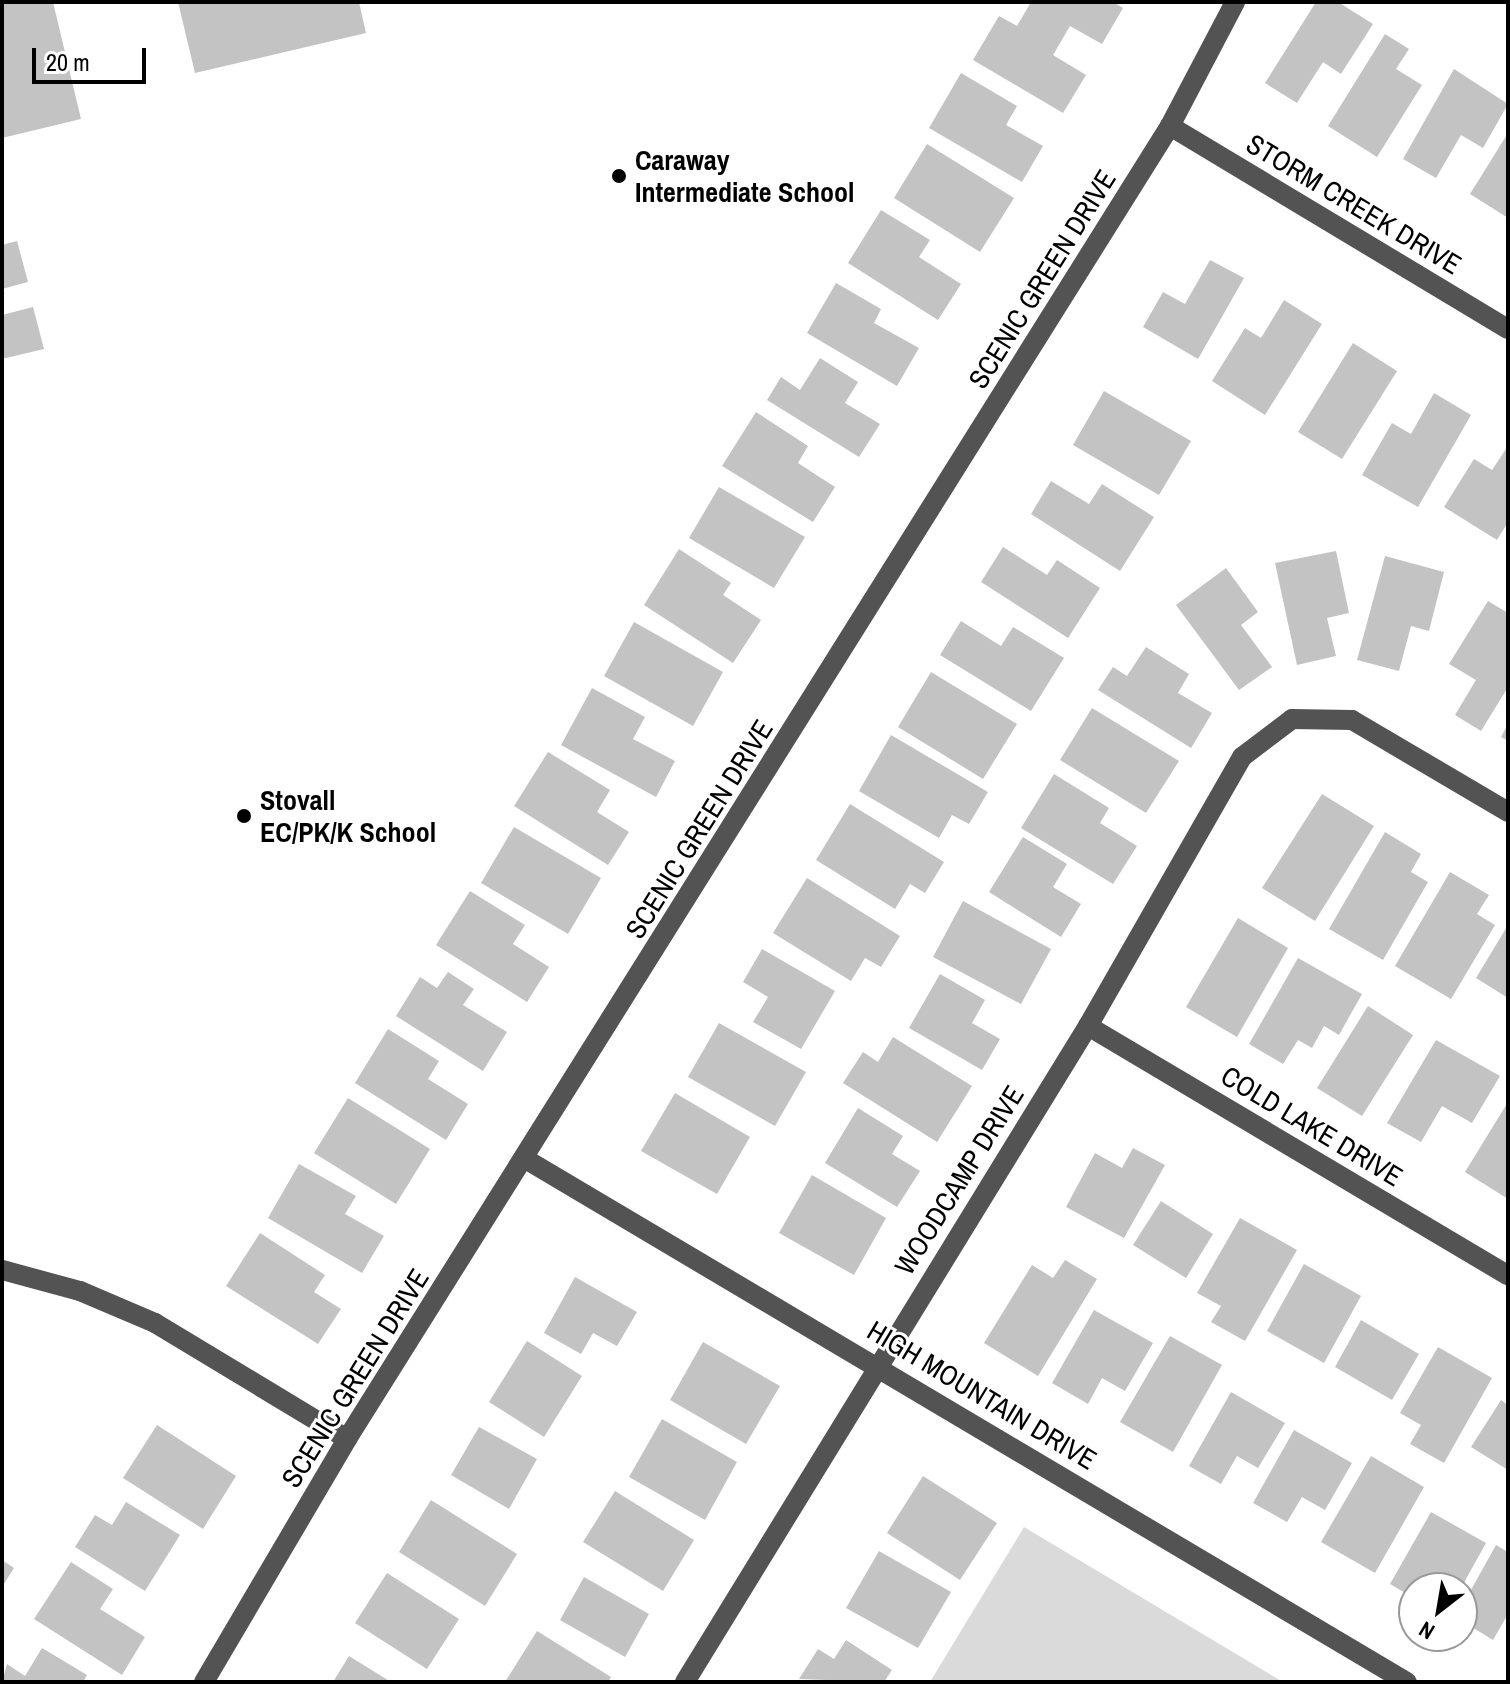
<!DOCTYPE html>
<style>
body{margin:0}
#map{position:relative;width:1510px;height:1684px;overflow:hidden;background:#fff;font-family:"Archivo Narrow",sans-serif}
div>[style]{position:absolute}
[style*='--x']{left:calc(var(--x)*1px);top:calc(var(--y)*1px);width:calc(var(--w)*1px);rotate:calc(var(--a)*1deg)}
.green>*{inset:0;background:#dadada}
.building>*{inset:0;background:#c3c3c3}
.minor>*{height:20px;margin:-10px;padding:0 10px;transform-origin:10px;border-radius:10px;background:#535353}
.dots>*{width:22px;height:22px;translate:-50% -50%;box-sizing:border-box;border:4px solid #fff;border-radius:50%}
span{translate:-50% -50%;white-space:nowrap;text-align:center;line-height:1.15;-webkit-text-stroke:6px #fff;paint-order:stroke}
.poi-label{font-size:28px;color:#000;font-weight:700}
.left{translate:0 -50%;text-align:left}
.street-label{font-size:28px;color:#000}
.frame{position:absolute;inset:0;border:4px solid #000;pointer-events:none}
.north{position:absolute;left:1398px;top:1572px;width:80px;height:80px;box-sizing:border-box;background:#fff;border:2px solid #999;border-radius:50%;rotate:211deg;font-size:22px;font-weight:700;line-height:32px;text-align:center;color:#000}
.north::after{content:'';display:block;margin:auto;width:28px;height:36px;background:#000;clip-path:polygon(50% 0,100% 100%,50% 72%,0 100%)}
.scale{position:absolute;left:32px;top:48px;width:114px;height:36px;box-sizing:border-box;border:4px solid #000;border-top:0;padding-left:10px;font-size:24px;line-height:28px;white-space:nowrap;color:#000;-webkit-text-stroke:6px #fff;paint-order:stroke}
</style>
<div id="map">
<div class="green">
<i style="clip-path:polygon(1024px 1527px,1283px 1682px,930px 1682px)"></i>
</div>
<div class="building">
<i style="clip-path:polygon(2px 2px,53px 2px,81px 119px,2px 138px)"></i>
<i style="clip-path:polygon(178px 2px,359px 2px,366px 33px,195px 73px)"></i>
<i style="clip-path:polygon(1031px 2px,1113px 2px,1123px 8px,1102px 44px,1070px 26px,1053px 55px,1086px 75px,1063px 113px,973px 60px,999px 16px,1017px 26px)"></i>
<i style="clip-path:polygon(1316px 2px,1338px 2px,1373px 24px,1341px 74px,1323px 62px,1297px 103px,1265px 83px)"></i>
<i style="clip-path:polygon(1385px 34px,1409px 49px,1396px 69px,1422px 85px,1377px 157px,1328px 126px)"></i>
<i style="clip-path:polygon(1454px 69px,1508px 104px,1483px 148px,1461px 135px,1436px 178px,1403px 159px)"></i>
<i style="clip-path:polygon(961px 73px,1017px 106px,1006px 125px,1043px 146px,1022px 182px,929px 128px)"></i>
<i style="clip-path:polygon(1508px 133px,1508px 218px,1470px 194px)"></i>
<i style="clip-path:polygon(927px 144px,1014px 198px,980px 252px,894px 198px)"></i>
<i style="clip-path:polygon(881px 210px,930px 240px,919px 257px,961px 284px,938px 320px,848px 263px)"></i>
<i style="clip-path:polygon(17px 241px,28px 282px,2px 289px,2px 245px)"></i>
<i style="clip-path:polygon(1210px 260px,1244px 278px,1198px 359px,1143px 327px,1163px 292px,1185px 304px)"></i>
<i style="clip-path:polygon(836px 283px,881px 309px,874px 323px,919px 348px,897px 386px,807px 333px)"></i>
<i style="clip-path:polygon(1284px 300px,1322px 324px,1265px 415px,1212px 381px,1245px 328px,1261px 338px)"></i>
<i style="clip-path:polygon(33px 307px,44px 349px,2px 359px,2px 315px)"></i>
<i style="clip-path:polygon(1353px 343px,1397px 371px,1342px 459px,1298px 432px)"></i>
<i style="clip-path:polygon(820px 358px,858px 382px,845px 403px,880px 424px,859px 457px,767px 400px,781px 377px,800px 390px)"></i>
<i style="clip-path:polygon(1104px 391px,1191px 441px,1159px 495px,1073px 445px)"></i>
<i style="clip-path:polygon(1434px 393px,1471px 415px,1418px 507px,1362px 475px,1392px 423px,1411px 434px)"></i>
<i style="clip-path:polygon(756px 412px,808px 446px,798px 463px,835px 487px,813px 522px,722px 466px)"></i>
<i style="clip-path:polygon(1508px 446px,1508px 522px,1497px 540px,1444px 507px,1474px 459px,1492px 470px)"></i>
<i style="clip-path:polygon(1051px 481px,1089px 504px,1102px 484px,1154px 517px,1120px 571px,1031px 514px)"></i>
<i style="clip-path:polygon(719px 487px,805px 537px,774px 588px,689px 538px)"></i>
<i style="clip-path:polygon(1003px 547px,1047px 575px,1057px 560px,1100px 588px,1068px 638px,981px 582px)"></i>
<i style="clip-path:polygon(679px 549px,731px 583px,723px 595px,761px 620px,733px 663px,644px 605px)"></i>
<i style="clip-path:polygon(1336px 551px,1349px 613px,1327px 618px,1336px 656px,1297px 665px,1275px 563px)"></i>
<i style="clip-path:polygon(1385px 556px,1444px 572px,1429px 631px,1411px 626px,1399px 671px,1357px 660px)"></i>
<i style="clip-path:polygon(1226px 568px,1258px 612px,1241px 625px,1272px 667px,1239px 690px,1176px 605px)"></i>
<i style="clip-path:polygon(1488px 601px,1508px 613px,1508px 687px,1481px 731px,1455px 715px,1476px 680px,1449px 664px)"></i>
<i style="clip-path:polygon(961px 621px,1001px 646px,1013px 627px,1064px 658px,1031px 711px,940px 655px)"></i>
<i style="clip-path:polygon(634px 622px,723px 672px,693px 726px,604px 676px)"></i>
<i style="clip-path:polygon(1146px 647px,1189px 674px,1178px 693px,1212px 713px,1191px 748px,1098px 690px,1113px 667px,1127px 676px)"></i>
<i style="clip-path:polygon(931px 672px,1017px 724px,983px 779px,898px 727px)"></i>
<i style="clip-path:polygon(592px 688px,645px 717px,633px 739px,675px 761px,656px 797px,561px 745px)"></i>
<i style="clip-path:polygon(1092px 708px,1179px 761px,1146px 813px,1060px 760px)"></i>
<i style="clip-path:polygon(1508px 724px,1508px 741px,1501px 737px)"></i>
<i style="clip-path:polygon(891px 735px,988px 792px,969px 824px,952px 815px,939px 838px,859px 791px)"></i>
<i style="clip-path:polygon(548px 752px,610px 790px,597px 812px,629px 832px,608px 865px,514px 806px)"></i>
<i style="clip-path:polygon(1054px 774px,1109px 808px,1100px 823px,1137px 846px,1113px 884px,1021px 828px)"></i>
<i style="clip-path:polygon(1322px 794px,1374px 826px,1315px 921px,1262px 888px)"></i>
<i style="clip-path:polygon(850px 804px,944px 862px,925px 893px,910px 884px,895px 909px,816px 860px)"></i>
<i style="clip-path:polygon(514px 827px,601px 878px,568px 934px,481px 883px)"></i>
<i style="clip-path:polygon(1385px 832px,1421px 854px,1411px 872px,1428px 882px,1383px 960px,1329px 929px)"></i>
<i style="clip-path:polygon(1023px 837px,1067px 864px,1053px 887px,1081px 904px,1061px 937px,989px 892px)"></i>
<i style="clip-path:polygon(1450px 872px,1489px 895px,1477px 914px,1495px 925px,1451px 999px,1395px 966px)"></i>
<i style="clip-path:polygon(807px 878px,900px 936px,881px 967px,865px 958px,851px 981px,773px 933px)"></i>
<i style="clip-path:polygon(470px 891px,525px 925px,513px 944px,549px 967px,527px 1002px,436px 945px)"></i>
<i style="clip-path:polygon(963px 901px,1051px 949px,1021px 1004px,933px 957px)"></i>
<i style="clip-path:polygon(1238px 918px,1288px 948px,1237px 1037px,1186px 1007px)"></i>
<i style="clip-path:polygon(1508px 925px,1508px 998px,1476px 978px)"></i>
<i style="clip-path:polygon(762px 949px,835px 991px,801px 1049px,753px 1022px,768px 997px,743px 982px)"></i>
<i style="clip-path:polygon(1298px 958px,1362px 994px,1339px 1035px,1324px 1026px,1312px 1048px,1298px 1040px,1283px 1064px,1249px 1044px)"></i>
<i style="clip-path:polygon(448px 972px,474px 989px,463px 1005px,507px 1032px,483px 1071px,396px 1016px,420px 977px,437px 988px)"></i>
<i style="clip-path:polygon(940px 974px,985px 1000px,972px 1023px,1000px 1039px,982px 1070px,909px 1028px)"></i>
<i style="clip-path:polygon(1368px 1006px,1413px 1035px,1362px 1116px,1317px 1088px)"></i>
<i style="clip-path:polygon(719px 1023px,806px 1072px,775px 1126px,688px 1077px)"></i>
<i style="clip-path:polygon(388px 1029px,439px 1061px,428px 1079px,468px 1104px,446px 1140px,355px 1083px)"></i>
<i style="clip-path:polygon(893px 1037px,972px 1086px,937px 1142px,843px 1083px,863px 1052px,878px 1062px)"></i>
<i style="clip-path:polygon(1436px 1040px,1500px 1076px,1472px 1123px,1442px 1106px,1421px 1142px,1387px 1123px)"></i>
<i style="clip-path:polygon(675px 1093px,750px 1137px,717px 1194px,641px 1151px)"></i>
<i style="clip-path:polygon(348px 1098px,430px 1149px,396px 1204px,314px 1153px)"></i>
<i style="clip-path:polygon(1508px 1102px,1508px 1199px,1465px 1172px)"></i>
<i style="clip-path:polygon(858px 1108px,903px 1136px,892px 1154px,920px 1171px,897px 1207px,825px 1163px)"></i>
<i style="clip-path:polygon(1133px 1148px,1165px 1165px,1124px 1238px,1066px 1207px,1095px 1153px,1122px 1168px)"></i>
<i style="clip-path:polygon(299px 1164px,356px 1196px,345px 1214px,384px 1236px,362px 1273px,268px 1218px)"></i>
<i style="clip-path:polygon(812px 1175px,886px 1218px,854px 1275px,779px 1233px)"></i>
<i style="clip-path:polygon(1161px 1201px,1213px 1234px,1186px 1278px,1133px 1245px)"></i>
<i style="clip-path:polygon(1240px 1218px,1297px 1250px,1245px 1341px,1211px 1322px,1221px 1306px,1197px 1293px)"></i>
<i style="clip-path:polygon(260px 1233px,325px 1275px,314px 1292px,341px 1309px,318px 1344px,226px 1286px)"></i>
<i style="clip-path:polygon(1065px 1260px,1097px 1279px,1038px 1376px,984px 1343px,1032px 1265px,1053px 1278px)"></i>
<i style="clip-path:polygon(1304px 1264px,1361px 1296px,1324px 1363px,1267px 1331px)"></i>
<i style="clip-path:polygon(575px 1277px,637px 1312px,617px 1346px,593px 1333px,581px 1354px,544px 1333px)"></i>
<i style="clip-path:polygon(1094px 1310px,1153px 1343px,1125px 1391px,1102px 1378px,1088px 1404px,1052px 1383px)"></i>
<i style="clip-path:polygon(1361px 1320px,1419px 1354px,1392px 1400px,1335px 1367px)"></i>
<i style="clip-path:polygon(1170px 1336px,1222px 1365px,1173px 1452px,1120px 1422px)"></i>
<i style="clip-path:polygon(527px 1341px,582px 1376px,544px 1437px,489px 1402px)"></i>
<i style="clip-path:polygon(703px 1342px,780px 1386px,746px 1444px,670px 1400px)"></i>
<i style="clip-path:polygon(1438px 1347px,1492px 1378px,1444px 1463px,1410px 1444px,1421px 1425px,1400px 1413px)"></i>
<i style="clip-path:polygon(1231px 1392px,1285px 1423px,1258px 1468px,1237px 1456px,1221px 1484px,1189px 1466px)"></i>
<i style="clip-path:polygon(1501px 1400px,1508px 1405px,1508px 1470px,1471px 1447px)"></i>
<i style="clip-path:polygon(662px 1419px,737px 1462px,705px 1520px,629px 1477px)"></i>
<i style="clip-path:polygon(157px 1425px,236px 1476px,203px 1529px,123px 1478px)"></i>
<i style="clip-path:polygon(479px 1427px,537px 1459px,509px 1509px,451px 1475px)"></i>
<i style="clip-path:polygon(1294px 1430px,1352px 1463px,1325px 1510px,1302px 1497px,1287px 1522px,1253px 1503px)"></i>
<i style="clip-path:polygon(1371px 1456px,1424px 1487px,1375px 1573px,1321px 1542px)"></i>
<i style="clip-path:polygon(923px 1476px,997px 1523px,960px 1580px,887px 1533px)"></i>
<i style="clip-path:polygon(615px 1491px,694px 1540px,663px 1591px,583px 1542px)"></i>
<i style="clip-path:polygon(431px 1500px,517px 1554px,485px 1606px,399px 1552px)"></i>
<i style="clip-path:polygon(126px 1502px,180px 1535px,145px 1591px,75px 1547px,95px 1515px,112px 1525px)"></i>
<i style="clip-path:polygon(1431px 1512px,1486px 1543px,1461px 1588px,1435px 1576px,1429px 1588px,1414px 1588px,1414px 1598px,1390px 1584px)"></i>
<i style="clip-path:polygon(1496px 1545px,1508px 1552px,1508px 1614px,1493px 1640px,1462px 1621px,1462px 1606px)"></i>
<i style="clip-path:polygon(879px 1551px,951px 1592px,918px 1648px,846px 1608px)"></i>
<i style="clip-path:polygon(2px 1560px,14px 1568px,2px 1587px)"></i>
<i style="clip-path:polygon(71px 1562px,113px 1589px,100px 1609px,145px 1637px,122px 1675px,34px 1619px)"></i>
<i style="clip-path:polygon(387px 1573px,459px 1619px,427px 1669px,355px 1623px)"></i>
<i style="clip-path:polygon(584px 1577px,649px 1614px,625px 1657px,560px 1620px)"></i>
<i style="clip-path:polygon(537px 1631px,611px 1677px,608px 1682px,505px 1682px)"></i>
<i style="clip-path:polygon(846px 1640px,892px 1670px,884px 1682px,799px 1679px,818px 1649px,834px 1659px)"></i>
<i style="clip-path:polygon(42px 1648px,87px 1675px,83px 1682px,2px 1682px,7px 1664px,25px 1676px)"></i>
<i style="clip-path:polygon(349px 1656px,391px 1682px,333px 1682px)"></i>
</div>
<div class="minor">
<i style="--x:1170;--y:126;--w:394;--a:31"></i>
<i style="--x:1088;--y:1026;--w:488;--a:30.7"></i>
<i style="--x:527;--y:1160;--w:1023;--a:30.68"></i>
<i style="--x:2;--y:1270;--w:81;--a:15.1"></i>
<i style="--x:80;--y:1291;--w:82;--a:23.1"></i>
<i style="--x:155;--y:1323;--w:224;--a:31.1"></i>
<i style="--x:204;--y:1682;--w:282;--a:-59.5"></i>
<i style="--x:347;--y:1439;--w:1550;--a:-57.92"></i>
<i style="--x:1170;--y:126;--w:140;--a:-62.3"></i>
<i style="--x:685;--y:1682;--w:770;--a:-58.44"></i>
<i style="--x:1088;--y:1026;--w:310;--a:-60.2"></i>
<i style="--x:1242;--y:757;--w:63;--a:-37.2"></i>
<i style="--x:1292;--y:719;--w:60;--a:1"></i>
<i style="--x:1352;--y:720;--w:181;--a:30.5"></i>
</div>
<div class="dots">
<i style="left:619px;top:176px;background:#000"></i>
<i style="left:244px;top:816px;background:#000"></i>
</div>
<div class="poi-label">
<span class="left" style="left:635px;top:176px">Caraway<br>Intermediate School</span>
<span class="left" style="left:260px;top:816px">Stovall<br>EC/PK/K School</span>
</div>
<div class="street-label">
<span style="left:1354px;top:204px;rotate:31deg">STORM CREEK DRIVE</span>
<span style="left:1042px;top:279px;rotate:-58deg">SCENIC GREEN DRIVE</span>
<span style="left:699px;top:829px;rotate:-58deg">SCENIC GREEN DRIVE</span>
<span style="left:1312px;top:1126px;rotate:31deg">COLD LAKE DRIVE</span>
<span style="left:959px;top:1180px;rotate:-58deg">WOODCAMP DRIVE</span>
<span style="left:355px;top:1378px;rotate:-58deg">SCENIC GREEN DRIVE</span>
<span style="left:982px;top:1395px;rotate:31deg">HIGH MOUNTAIN DRIVE</span>
</div>
<div class="frame"></div>
<div class="north">N</div>
<div class="scale">20 m</div>
</div>
